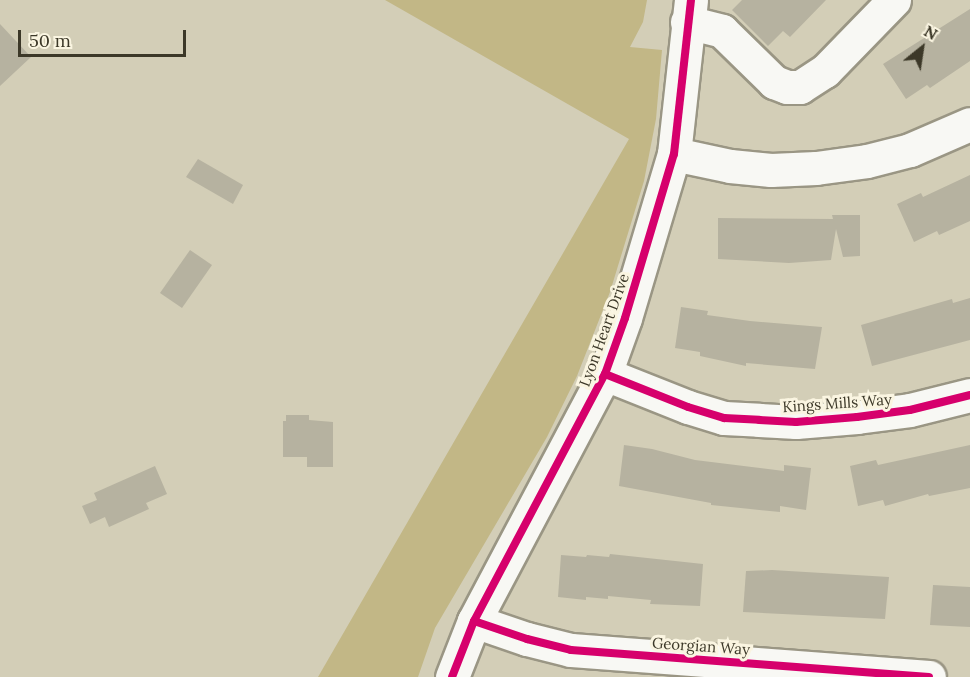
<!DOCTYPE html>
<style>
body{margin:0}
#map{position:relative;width:970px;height:677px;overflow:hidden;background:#d3ceb7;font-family:Lora,serif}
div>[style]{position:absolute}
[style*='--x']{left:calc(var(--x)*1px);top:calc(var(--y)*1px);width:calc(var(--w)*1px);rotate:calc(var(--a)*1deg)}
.green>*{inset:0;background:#c2b786}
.building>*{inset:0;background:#b6b2a0}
.roads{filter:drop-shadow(2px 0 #9a9684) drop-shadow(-2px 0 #9a9684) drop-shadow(0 2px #9a9684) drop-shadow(0 -2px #9a9684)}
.minor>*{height:33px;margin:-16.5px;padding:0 16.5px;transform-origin:16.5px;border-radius:16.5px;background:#f8f8f4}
.cycleway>*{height:8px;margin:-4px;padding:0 4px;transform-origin:4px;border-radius:4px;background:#d6006c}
span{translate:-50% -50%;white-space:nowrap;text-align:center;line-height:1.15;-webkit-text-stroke:6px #faf5e1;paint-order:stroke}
.street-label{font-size:15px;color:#3c3828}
.north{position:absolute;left:892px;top:18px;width:60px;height:60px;-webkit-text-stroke:4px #faf5e1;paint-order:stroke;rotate:30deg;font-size:16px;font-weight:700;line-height:24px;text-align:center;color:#3c3828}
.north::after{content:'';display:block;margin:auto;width:21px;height:27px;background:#3c3828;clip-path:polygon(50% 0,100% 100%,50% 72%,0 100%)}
.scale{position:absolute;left:18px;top:30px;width:168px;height:27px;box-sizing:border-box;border:3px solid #3c3828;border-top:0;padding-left:8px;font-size:18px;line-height:21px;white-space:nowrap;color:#3c3828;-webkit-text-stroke:4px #faf5e1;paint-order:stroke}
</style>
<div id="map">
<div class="green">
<i style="clip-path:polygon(385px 0,647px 0,643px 22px,630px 47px,662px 50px,656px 119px,644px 181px,610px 292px,577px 376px,547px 437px,435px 628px,418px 677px,318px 677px,629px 139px)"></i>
</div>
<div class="building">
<i style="clip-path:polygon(742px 0,826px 0,790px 37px,783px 31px,768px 46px,732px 10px)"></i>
<i style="clip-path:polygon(970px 9px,970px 61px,930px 88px,927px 85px,906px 99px,883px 64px)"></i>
<i style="clip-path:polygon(0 24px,31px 57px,0 86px)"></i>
<i style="clip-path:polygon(198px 159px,243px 185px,233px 204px,186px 177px)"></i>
<i style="clip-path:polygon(970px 175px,970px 221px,939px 235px,937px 231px,914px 242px,897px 204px,921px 193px,923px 197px)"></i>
<i style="clip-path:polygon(832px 215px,860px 215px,860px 256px,843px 257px,836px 229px,831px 260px,789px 263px,718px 259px,718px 218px,833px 219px)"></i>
<i style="clip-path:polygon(190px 250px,212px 265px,182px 308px,160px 293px)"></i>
<i style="clip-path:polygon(970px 298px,970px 340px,872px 366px,861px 325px,952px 299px,953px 303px)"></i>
<i style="clip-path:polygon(681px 307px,708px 311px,707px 315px,750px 321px,822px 327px,815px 369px,746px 363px,746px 366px,700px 356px,700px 352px,675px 348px)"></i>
<i style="clip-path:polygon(286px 415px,309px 415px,309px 420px,333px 422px,333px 467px,307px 467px,307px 457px,283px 457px,283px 421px,286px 421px)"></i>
<i style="clip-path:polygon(624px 445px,652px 449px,695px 460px,784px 471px,784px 465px,811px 468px,806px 510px,780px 506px,780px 512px,711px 505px,711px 503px,619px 486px)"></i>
<i style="clip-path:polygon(970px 445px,970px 488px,929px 496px,928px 494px,885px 506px,883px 500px,858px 506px,850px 466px,876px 460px,878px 465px)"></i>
<i style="clip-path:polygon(155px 466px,167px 494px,146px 503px,149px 509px,109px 527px,105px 517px,90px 524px,82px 506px,97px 500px,94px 493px)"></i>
<i style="clip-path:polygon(610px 554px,703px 564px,700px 606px,650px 604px,651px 600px,608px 596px,608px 599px,586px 597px,586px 600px,558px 597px,561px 555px,586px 557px,587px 555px,609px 557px)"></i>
<i style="clip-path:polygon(772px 570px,889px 577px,885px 619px,743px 612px,746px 571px)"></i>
<i style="clip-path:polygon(933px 585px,970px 587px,970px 627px,930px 625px)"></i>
</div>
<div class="roads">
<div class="minor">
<i style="--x:687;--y:22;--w:36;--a:14"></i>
<i style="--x:722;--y:31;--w:73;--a:44.4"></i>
<i style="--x:774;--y:82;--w:14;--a:21"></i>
<i style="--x:787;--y:87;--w:13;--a:0"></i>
<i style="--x:800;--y:87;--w:30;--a:-33"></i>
<i style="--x:825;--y:71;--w:99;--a:-45.8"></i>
<i style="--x:674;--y:154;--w:57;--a:12.1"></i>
<i style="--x:730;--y:166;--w:41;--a:5.6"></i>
<i style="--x:771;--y:170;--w:45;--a:-2.5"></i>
<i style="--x:816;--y:168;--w:51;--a:-7.8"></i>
<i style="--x:867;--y:161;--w:44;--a:-14.3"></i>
<i style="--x:910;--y:150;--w:65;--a:-23.4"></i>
<i style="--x:605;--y:374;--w:89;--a:21.7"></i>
<i style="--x:688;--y:407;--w:38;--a:17"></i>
<i style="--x:724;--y:418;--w:35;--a:3"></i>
<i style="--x:759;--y:420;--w:37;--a:3"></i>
<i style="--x:796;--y:422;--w:61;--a:-4.7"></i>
<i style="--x:857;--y:417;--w:53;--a:-7.5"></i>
<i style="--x:910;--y:410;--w:62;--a:-14"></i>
<i style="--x:474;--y:621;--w:56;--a:18.8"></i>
<i style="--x:527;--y:639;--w:45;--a:14"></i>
<i style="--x:571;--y:650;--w:359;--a:4.3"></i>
<i style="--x:452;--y:677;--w:60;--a:-68.6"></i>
<i style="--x:474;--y:621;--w:280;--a:-62.1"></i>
<i style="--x:605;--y:374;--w:59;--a:-70.3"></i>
<i style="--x:625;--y:318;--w:171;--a:-73.4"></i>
<i style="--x:674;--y:154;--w:155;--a:-83.7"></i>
</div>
</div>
<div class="cycleway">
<i style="--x:605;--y:374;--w:89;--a:21.7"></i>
<i style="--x:688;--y:407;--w:38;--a:17"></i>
<i style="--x:724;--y:418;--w:35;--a:3"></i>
<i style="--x:759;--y:420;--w:37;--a:3"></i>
<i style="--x:796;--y:422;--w:61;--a:-4.7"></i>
<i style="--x:857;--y:417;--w:53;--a:-7.5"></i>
<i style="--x:910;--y:410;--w:62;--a:-14"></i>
<i style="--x:474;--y:621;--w:56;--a:18.8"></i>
<i style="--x:527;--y:639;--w:45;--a:14"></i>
<i style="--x:571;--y:650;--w:359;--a:4.3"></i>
<i style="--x:452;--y:677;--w:60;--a:-68.6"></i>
<i style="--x:474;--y:621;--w:280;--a:-62.1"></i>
<i style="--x:605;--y:374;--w:59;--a:-70.3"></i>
<i style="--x:625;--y:318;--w:171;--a:-73.4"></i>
<i style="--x:674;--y:154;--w:155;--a:-83.7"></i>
</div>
<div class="street-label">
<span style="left:604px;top:330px;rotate:-70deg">Lyon Heart Drive</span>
<span style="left:837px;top:403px;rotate:-4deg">Kings Mills Way</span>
<span style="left:701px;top:646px;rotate:4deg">Georgian Way</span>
</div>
<div class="north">N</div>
<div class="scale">50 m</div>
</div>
